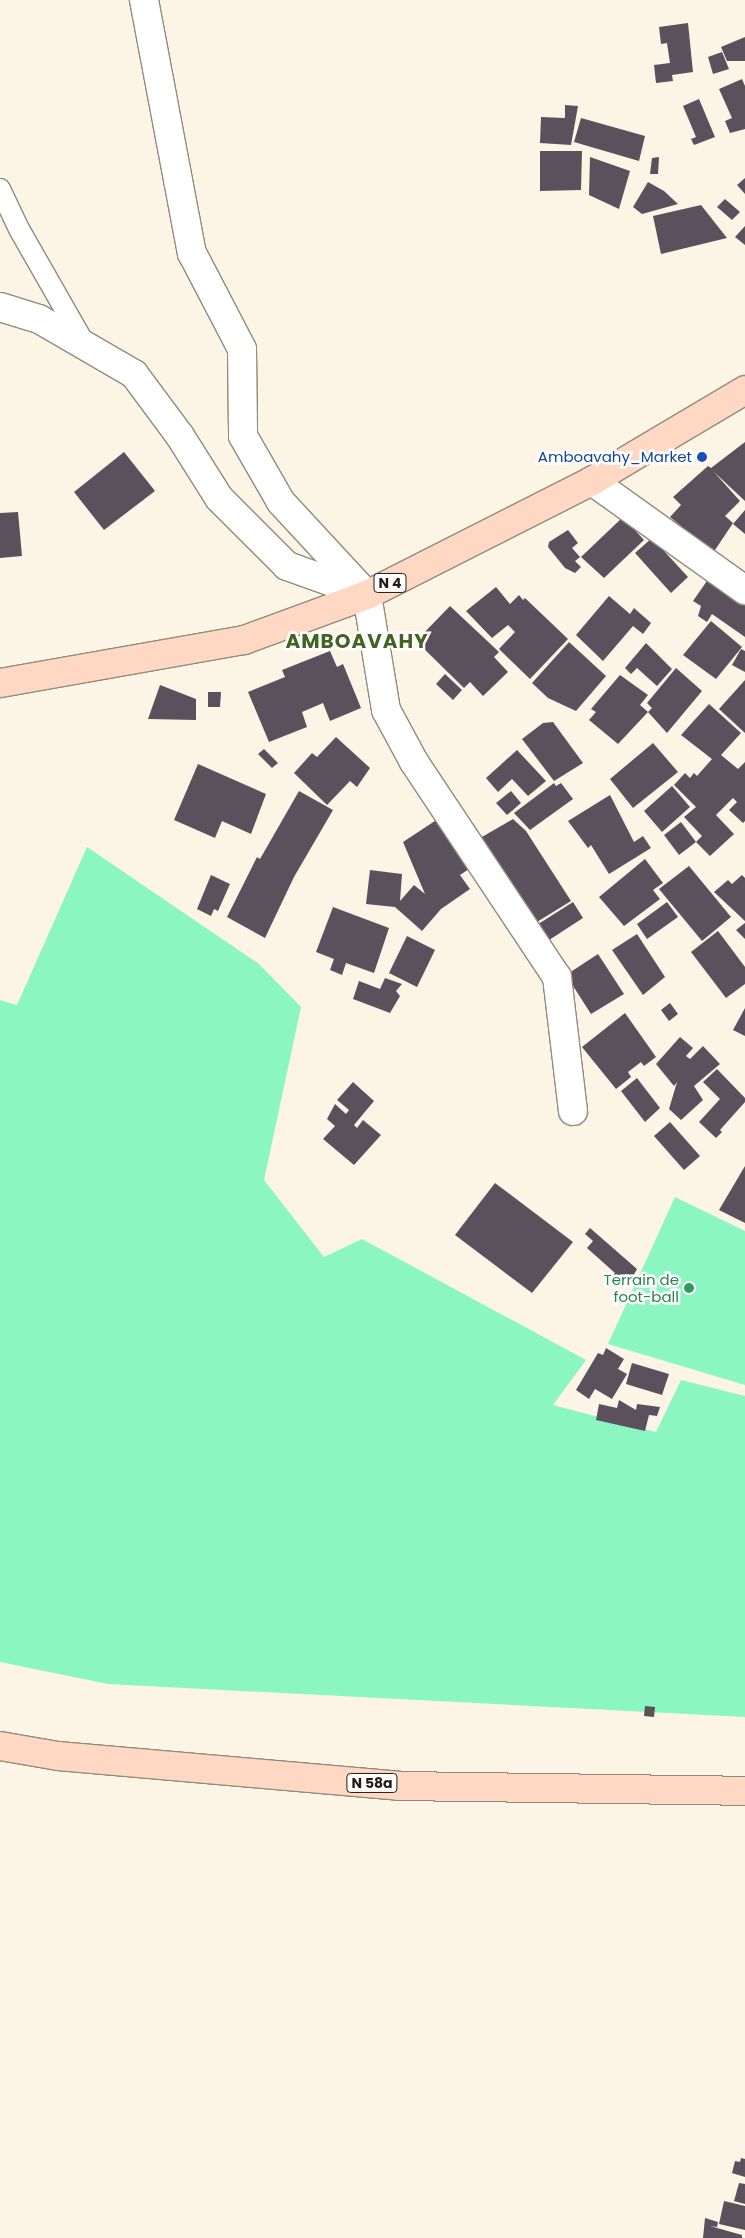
<!DOCTYPE html>
<style>
body{margin:0}
#map{position:relative;width:745px;height:2238px;overflow:hidden;background:#fcf5e6;font-family:Poppins,sans-serif}
div>[style]{position:absolute}
[style*='--x']{left:calc(var(--x)*1px);top:calc(var(--y)*1px);width:calc(var(--w)*1px);rotate:calc(var(--a)*1deg)}
.green>*{inset:0;background:#8cf6c2}
.building>*{inset:0;background:#5a515d}
.roads{filter:drop-shadow(1px 0 #918b7d) drop-shadow(-1px 0 #918b7d) drop-shadow(0 1px #918b7d) drop-shadow(0 -1px #918b7d)}
.lane>*{height:20px;margin:-10px;padding:0 10px;transform-origin:10px;border-radius:10px;background:#fff}
.street>*{height:28px;margin:-14px;padding:0 14px;transform-origin:14px;border-radius:14px;background:#fff}
.primary>*{height:28px;margin:-14px;padding:0 14px;transform-origin:14px;border-radius:14px;background:#fed8c2}
.dots>*{width:14px;height:14px;translate:-50% -50%;box-sizing:border-box;border:2px solid #fff;border-radius:50%}
span{translate:-50% -50%;white-space:nowrap;text-align:center;line-height:1.15;-webkit-text-stroke:5px #fff;paint-order:stroke}
.shield-label span{padding:1px 4px;background:#fff;border:1px solid;border-radius:4px;-webkit-text-stroke-width:0}
.shield-label{font-size:14px;color:#1f1c17;font-weight:700}
.transit-label{font-size:15px;color:#164399}
.right{translate:-100% -50%;text-align:right}
.leisure-label{font-size:15px;color:#27864d}
.district-label{font-size:20px;color:#426322;font-weight:700;letter-spacing:1px}
</style>
<div id="map">
<div class="green">
<i style="clip-path:polygon(87px 847px,259px 964px,301px 1007px,264px 1180px,324px 1257px,362px 1239px,586px 1360px,553px 1405px,656px 1432px,681px 1380px,745px 1396px,745px 1717px,108px 1684px,0 1662px,0 1000px,17px 1005px)"></i>
<i style="clip-path:polygon(675px 1197px,745px 1231px,745px 1385px,608px 1344px)"></i>
</div>
<div class="building">
<i style="clip-path:polygon(688px 23px,693px 72px,672px 75px,673px 81px,656px 83px,654px 65px,670px 63px,667px 43px,661px 44px,659px 27px)"></i>
<i style="clip-path:polygon(745px 37px,745px 61px,727px 61px,721px 47px)"></i>
<i style="clip-path:polygon(722px 52px,729px 69px,713px 74px,708px 57px)"></i>
<i style="clip-path:polygon(742px 79px,745px 86px,745px 129px,730px 133px,725px 121px,732px 118px,719px 89px)"></i>
<i style="clip-path:polygon(699px 99px,715px 137px,694px 145px,691px 139px,696px 137px,683px 106px)"></i>
<i style="clip-path:polygon(565px 105px,578px 106px,571px 145px,540px 143px,541px 117px,565px 118px)"></i>
<i style="clip-path:polygon(581px 118px,645px 136px,639px 161px,574px 142px)"></i>
<i style="clip-path:polygon(540px 151px,582px 151px,581px 190px,540px 191px)"></i>
<i style="clip-path:polygon(590px 157px,630px 171px,619px 209px,589px 195px)"></i>
<i style="clip-path:polygon(659px 157px,658px 174px,650px 174px,652px 158px)"></i>
<i style="clip-path:polygon(745px 178px,745px 194px,737px 185px)"></i>
<i style="clip-path:polygon(648px 182px,664px 191px,678px 204px,642px 214px,633px 207px)"></i>
<i style="clip-path:polygon(725px 199px,740px 212px,732px 220px,717px 207px)"></i>
<i style="clip-path:polygon(701px 205px,727px 238px,661px 254px,653px 216px)"></i>
<i style="clip-path:polygon(745px 226px,745px 245px,735px 237px)"></i>
<i style="clip-path:polygon(745px 442px,745px 501px,714px 472px,740px 501px,725px 516px,733px 523px,713px 553px,680px 528px,681px 526px,670px 517px,681px 505px,673px 497px,708px 466px,711px 468px)"></i>
<i style="clip-path:polygon(124px 452px,155px 491px,104px 530px,74px 492px)"></i>
<i style="clip-path:polygon(745px 510px,745px 534px,733px 524px)"></i>
<i style="clip-path:polygon(18px 512px,22px 556px,0 558px,0 513px)"></i>
<i style="clip-path:polygon(623px 517px,644px 540px,604px 578px,581px 557px)"></i>
<i style="clip-path:polygon(568px 530px,578px 543px,572px 548px,580px 557px,575px 561px,581px 567px,575px 573px,565px 568px,548px 547px,549px 542px)"></i>
<i style="clip-path:polygon(652px 538px,688px 577px,671px 593px,635px 553px)"></i>
<i style="clip-path:polygon(709px 578px,745px 602px,745px 637px,712px 614px,707px 622px,698px 616px,701px 606px,693px 601px)"></i>
<i style="clip-path:polygon(496px 587px,510px 604px,519px 595px,523px 600px,525px 598px,568px 639px,530px 679px,499px 649px,515px 632px,508px 625px,492px 638px,466px 611px)"></i>
<i style="clip-path:polygon(609px 596px,630px 614px,634px 608px,651px 623px,643px 634px,633px 626px,603px 661px,576px 635px)"></i>
<i style="clip-path:polygon(450px 606px,499px 652px,494px 657px,508px 672px,483px 696px,470px 682px,464px 688px,416px 641px)"></i>
<i style="clip-path:polygon(711px 621px,742px 647px,716px 679px,683px 655px)"></i>
<i style="clip-path:polygon(569px 642px,606px 676px,576px 711px,548px 698px,532px 683px)"></i>
<i style="clip-path:polygon(646px 643px,672px 669px,657px 686px,637px 668px,631px 674px,625px 668px)"></i>
<i style="clip-path:polygon(741px 649px,745px 651px,745px 672px,732px 665px)"></i>
<i style="clip-path:polygon(330px 651px,337px 667px,343px 664px,361px 708px,330px 721px,323px 703px,302px 712px,307px 727px,269px 742px,248px 692px,285px 677px,282px 670px)"></i>
<i style="clip-path:polygon(676px 668px,702px 691px,667px 733px,648px 712px,652px 708px,647px 703px)"></i>
<i style="clip-path:polygon(445px 674px,462px 690px,453px 700px,436px 684px)"></i>
<i style="clip-path:polygon(620px 675px,648px 695px,640px 705px,648px 712px,618px 744px,589px 720px,596px 712px,591px 709px)"></i>
<i style="clip-path:polygon(745px 680px,745px 733px,719px 709px)"></i>
<i style="clip-path:polygon(160px 685px,196px 699px,196px 720px,148px 719px)"></i>
<i style="clip-path:polygon(208px 692px,221px 692px,220px 707px,208px 707px)"></i>
<i style="clip-path:polygon(709px 704px,741px 733px,721px 755px,738px 769px,745px 762px,745px 821px,743px 823px,729px 810px,737px 802px,733px 798px,716px 815px,734px 834px,710px 856px,696px 842px,702px 836px,684px 817px,696px 807px,674px 785px,685px 773px,690px 778px,694px 773px,697px 776px,712px 759px,681px 735px)"></i>
<i style="clip-path:polygon(553px 722px,583px 763px,554px 781px,522px 739px,543px 723px)"></i>
<i style="clip-path:polygon(336px 737px,370px 768px,357px 787px,350px 781px,327px 805px,294px 773px,312px 753px,317px 757px)"></i>
<i style="clip-path:polygon(653px 743px,678px 772px,633px 808px,610px 779px)"></i>
<i style="clip-path:polygon(264px 749px,278px 763px,272px 768px,258px 754px)"></i>
<i style="clip-path:polygon(517px 750px,546px 781px,528px 796px,512px 779px,498px 792px,486px 778px)"></i>
<i style="clip-path:polygon(198px 764px,266px 794px,251px 834px,222px 821px,215px 838px,174px 820px)"></i>
<i style="clip-path:polygon(554px 783px,556px 786px,561px 783px,573px 799px,530px 830px,514px 813px)"></i>
<i style="clip-path:polygon(672px 786px,690px 807px,662px 832px,644px 811px)"></i>
<i style="clip-path:polygon(299px 791px,333px 810px,294px 877px,265px 938px,227px 917px,257px 857px,260px 859px)"></i>
<i style="clip-path:polygon(511px 791px,521px 803px,507px 815px,496px 803px)"></i>
<i style="clip-path:polygon(610px 795px,634px 842px,643px 836px,651px 848px,609px 874px,591px 845px,588px 848px,568px 821px)"></i>
<i style="clip-path:polygon(444px 815px,475px 865px,460px 875px,470px 889px,441px 909px,422px 931px,395px 907px,366px 904px,370px 870px,402px 874px,400px 901px,414px 885px,425px 894px,403px 842px)"></i>
<i style="clip-path:polygon(513px 819px,526px 831px,571px 901px,532px 925px,475px 841px)"></i>
<i style="clip-path:polygon(681px 822px,696px 842px,679px 855px,664px 835px)"></i>
<i style="clip-path:polygon(645px 859px,663px 883px,653px 890px,660px 899px,624px 926px,599px 897px)"></i>
<i style="clip-path:polygon(689px 866px,731px 917px,702px 941px,659px 889px)"></i>
<i style="clip-path:polygon(211px 875px,230px 884px,218px 911px,214px 909px,211px 916px,197px 909px)"></i>
<i style="clip-path:polygon(742px 875px,745px 878px,745px 921px,714px 892px,728px 880px,732px 884px)"></i>
<i style="clip-path:polygon(573px 902px,583px 918px,543px 944px,532px 928px)"></i>
<i style="clip-path:polygon(667px 902px,678px 917px,647px 939px,637px 924px)"></i>
<i style="clip-path:polygon(333px 907px,389px 928px,374px 973px,346px 963px,342px 975px,330px 970px,334px 959px,316px 952px)"></i>
<i style="clip-path:polygon(745px 923px,745px 939px,736px 930px)"></i>
<i style="clip-path:polygon(718px 931px,745px 967px,745px 984px,726px 998px,691px 952px)"></i>
<i style="clip-path:polygon(637px 934px,665px 977px,643px 995px,612px 950px)"></i>
<i style="clip-path:polygon(407px 936px,435px 950px,417px 987px,389px 973px)"></i>
<i style="clip-path:polygon(598px 954px,624px 994px,591px 1014px,566px 975px)"></i>
<i style="clip-path:polygon(385px 978px,402px 984px,396px 991px,400px 996px,390px 1013px,353px 999px,359px 981px,380px 989px)"></i>
<i style="clip-path:polygon(670px 1003px,678px 1014px,669px 1021px,661px 1010px)"></i>
<i style="clip-path:polygon(745px 1008px,745px 1036px,733px 1030px)"></i>
<i style="clip-path:polygon(625px 1013px,656px 1057px,644px 1066px,641px 1062px,628px 1072px,631px 1077px,616px 1089px,582px 1047px)"></i>
<i style="clip-path:polygon(680px 1037px,693px 1048px,686px 1056px,690px 1059px,703px 1046px,720px 1064px,694px 1086px,703px 1100px,681px 1120px,669px 1109px,677px 1082px,674px 1086px,656px 1064px)"></i>
<i style="clip-path:polygon(717px 1069px,745px 1098px,745px 1102px,720px 1130px,722px 1132px,716px 1138px,699px 1122px,720px 1099px,703px 1082px)"></i>
<i style="clip-path:polygon(637px 1078px,660px 1108px,645px 1122px,621px 1091px)"></i>
<i style="clip-path:polygon(353px 1082px,374px 1101px,354px 1125px,357px 1128px,363px 1120px,381px 1135px,354px 1165px,323px 1139px,335px 1126px,327px 1119px,335px 1104px,346px 1114px,349px 1110px,337px 1100px)"></i>
<i style="clip-path:polygon(670px 1122px,700px 1156px,684px 1170px,654px 1136px)"></i>
<i style="clip-path:polygon(745px 1166px,745px 1223px,719px 1210px)"></i>
<i style="clip-path:polygon(495px 1183px,573px 1242px,532px 1293px,455px 1235px)"></i>
<i style="clip-path:polygon(590px 1228px,637px 1269px,627px 1287px,612px 1279px,615px 1273px,587px 1248px,593px 1241px,585px 1234px)"></i>
<i style="clip-path:polygon(606px 1348px,624px 1359px,618px 1369px,627px 1374px,612px 1399px,595px 1389px,589px 1399px,576px 1390px,598px 1353px,603px 1355px)"></i>
<i style="clip-path:polygon(632px 1363px,669px 1374px,662px 1395px,626px 1384px)"></i>
<i style="clip-path:polygon(619px 1400px,636px 1410px,637px 1404px,660px 1407px,657px 1416px,649px 1415px,645px 1431px,596px 1420px,599px 1404px,617px 1408px)"></i>
<i style="clip-path:polygon(645px 1706px,655px 1707px,654px 1717px,644px 1716px)"></i>
<i style="clip-path:polygon(741px 2158px,745px 2159px,745px 2177px,732px 2173px,735px 2161px,740px 2162px)"></i>
<i style="clip-path:polygon(739px 2183px,745px 2184px,745px 2204px,734px 2201px)"></i>
<i style="clip-path:polygon(724px 2201px,745px 2206px,745px 2230px,719px 2224px)"></i>
<i style="clip-path:polygon(705px 2218px,718px 2222px,717px 2227px,710px 2226px,742px 2235px,742px 2238px,703px 2238px)"></i>
</div>
<div class="roads">
<div class="lane">
<i style="--x:0;--y:189;--w:44;--a:64.6"></i>
<i style="--x:19;--y:229;--w:131;--a:60.3"></i>
</div>
<div class="street">
<i style="--x:144;--y:0;--w:258;--a:79.3"></i>
<i style="--x:192;--y:253;--w:108;--a:62.5"></i>
<i style="--x:242;--y:349;--w:87;--a:89.3"></i>
<i style="--x:243;--y:436;--w:76;--a:60.1"></i>
<i style="--x:281;--y:502;--w:127;--a:47.2"></i>
<i style="--x:367;--y:595;--w:117;--a:80.6"></i>
<i style="--x:386;--y:710;--w:59;--a:61.7"></i>
<i style="--x:414;--y:762;--w:258;--a:56.4"></i>
<i style="--x:557;--y:977;--w:135;--a:83.2"></i>
<i style="--x:0;--y:307;--w:41;--a:17.1"></i>
<i style="--x:39;--y:319;--w:110;--a:30.1"></i>
<i style="--x:134;--y:374;--w:77;--a:53.4"></i>
<i style="--x:180;--y:436;--w:73;--a:57.8"></i>
<i style="--x:219;--y:498;--w:96;--a:45"></i>
<i style="--x:287;--y:566;--w:81;--a:19.6"></i>
<i style="--x:592;--y:481;--w:188;--a:35.5"></i>
</div>
<div class="primary">
<i style="--x:0;--y:683;--w:248;--a:-10"></i>
<i style="--x:244;--y:640;--w:131;--a:-20.1"></i>
<i style="--x:367;--y:595;--w:252;--a:-26.9"></i>
<i style="--x:592;--y:481;--w:178;--a:-30.7"></i>
<i style="--x:0;--y:1746;--w:59;--a:9.8"></i>
<i style="--x:58;--y:1756;--w:342;--a:5"></i>
<i style="--x:399;--y:1786;--w:346;--a:0.8"></i>
</div>
</div>
<div class="dots">
<i style="left:702px;top:457px;background:#1a4fb4"></i>
<i style="left:689px;top:1288px;background:#2e9e5b"></i>
</div>
<div class="shield-label">
<span style="left:390px;top:583px">N 4</span>
<span style="left:372px;top:1783px">N 58a</span>
</div>
<div class="transit-label">
<span class="right" style="left:692px;top:457px">Amboavahy_Market</span>
</div>
<div class="leisure-label">
<span class="right" style="left:679px;top:1288px">Terrain de<br>foot-ball</span>
</div>
<div class="district-label">
<span style="left:357px;top:641px">AMBOAVAHY</span>
</div>
</div>
